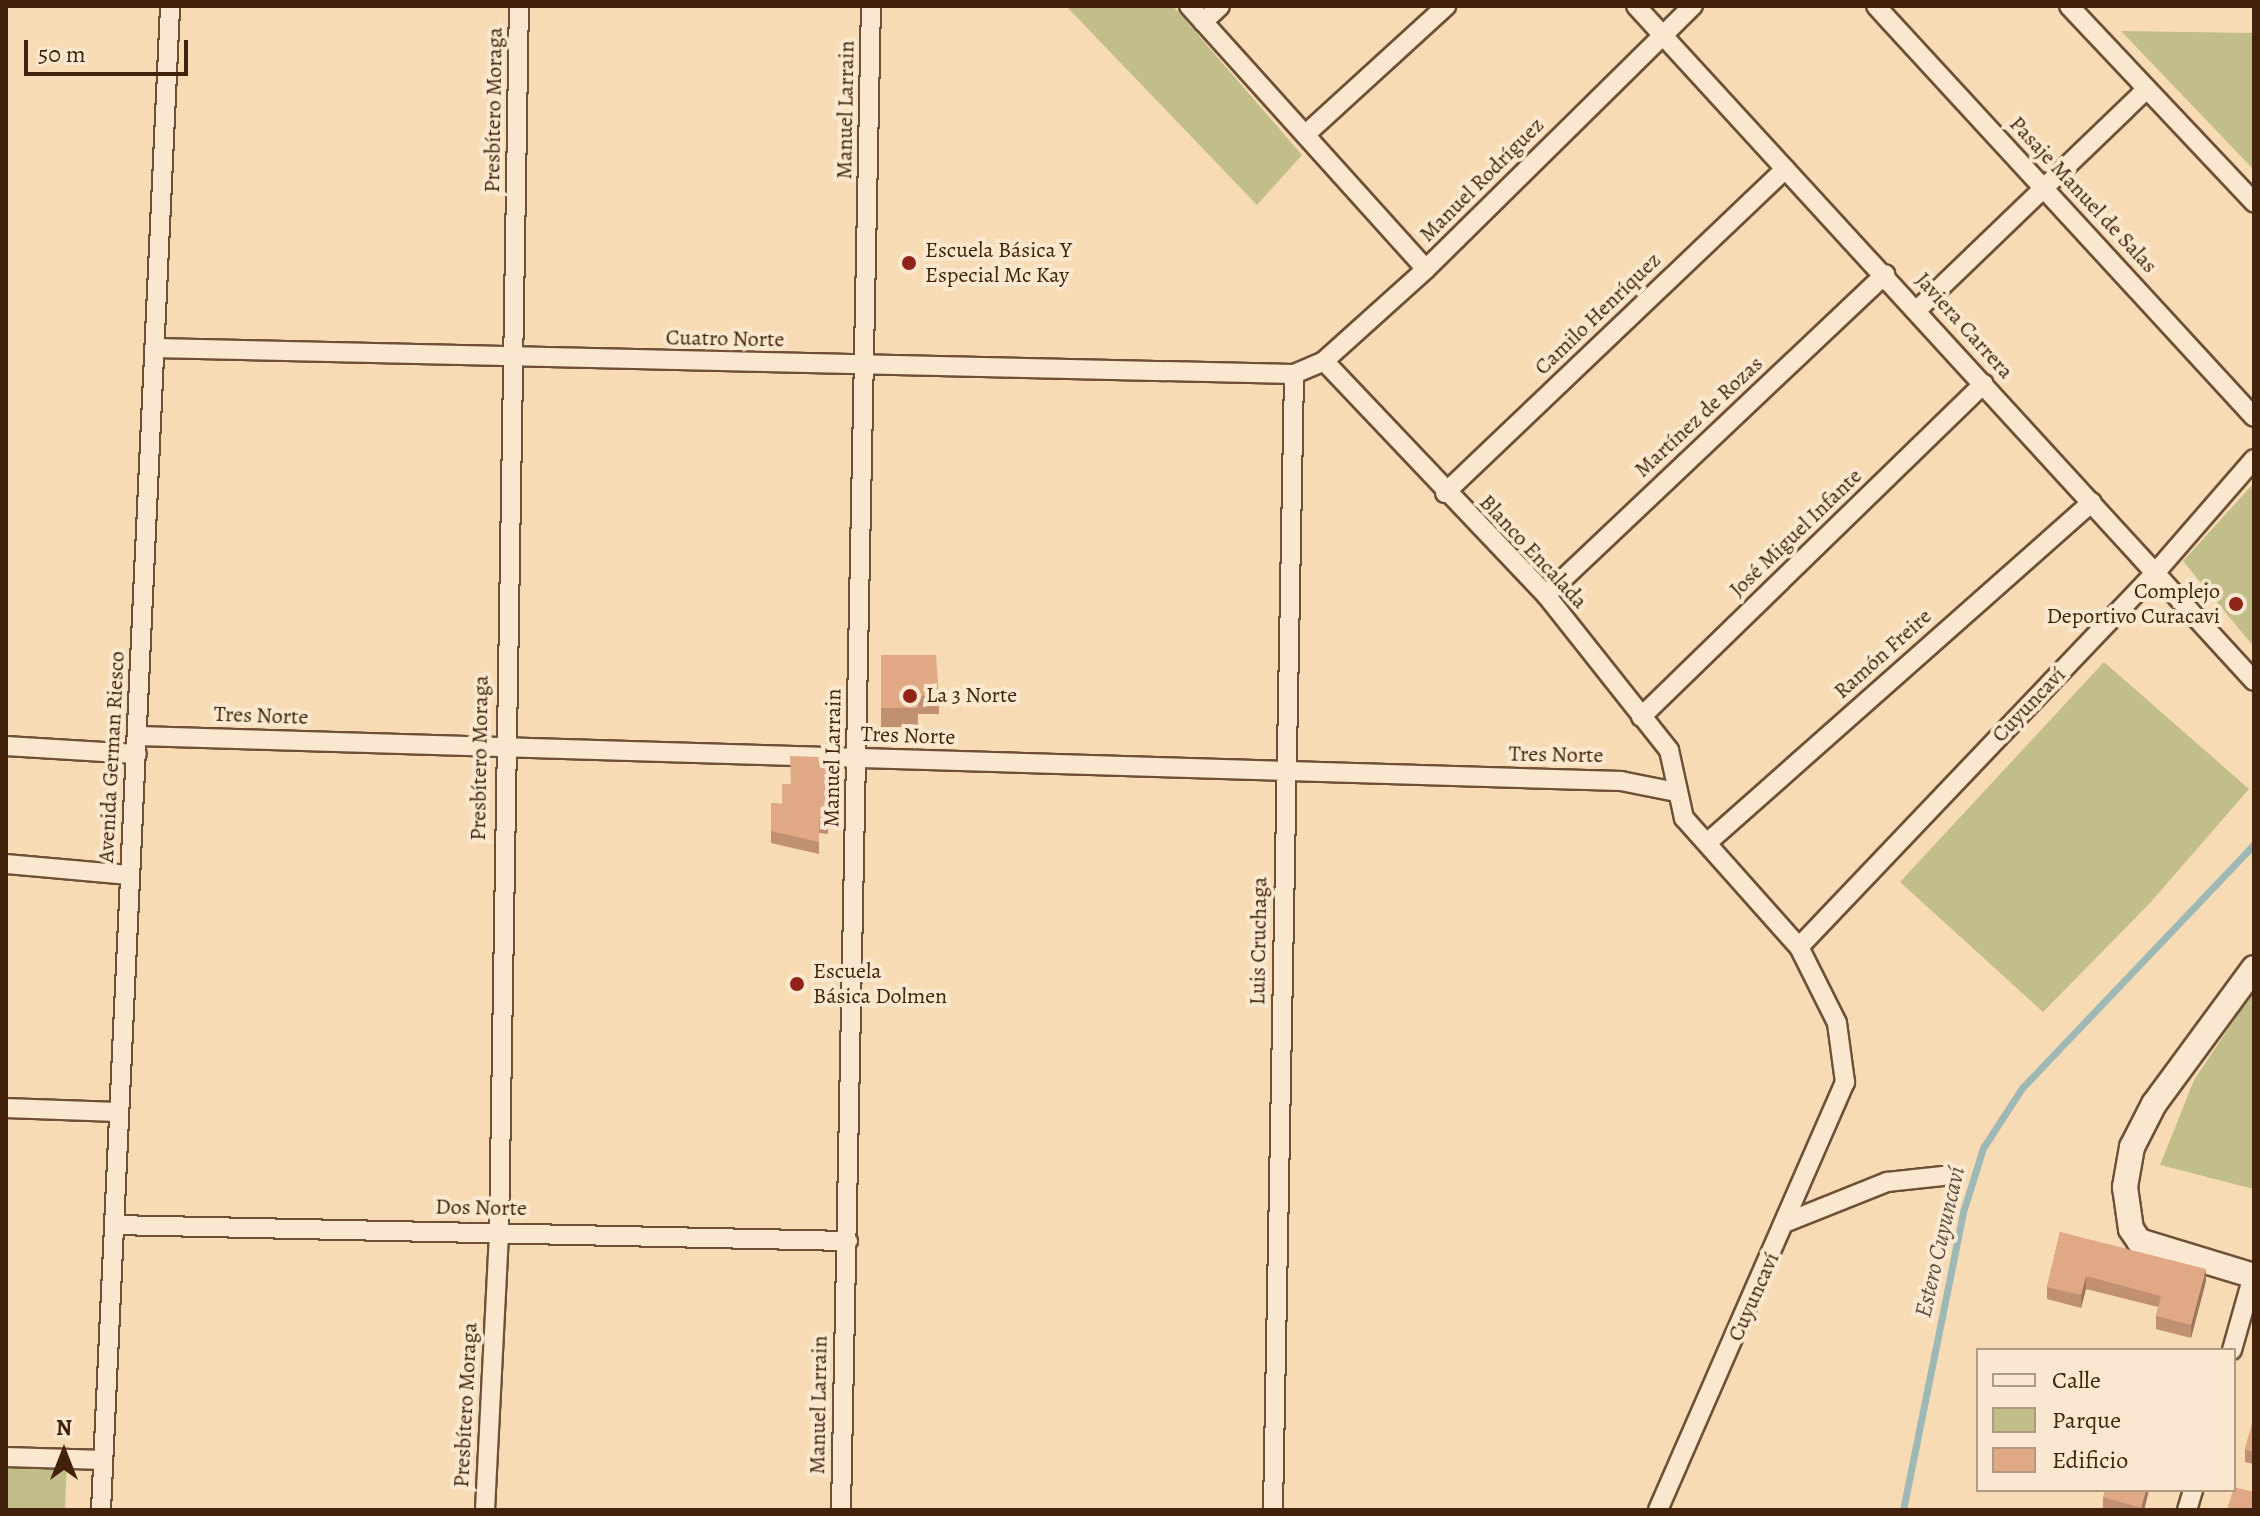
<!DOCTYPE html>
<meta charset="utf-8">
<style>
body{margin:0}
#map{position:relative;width:2260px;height:1516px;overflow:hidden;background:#f6dbb5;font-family:Alegreya,serif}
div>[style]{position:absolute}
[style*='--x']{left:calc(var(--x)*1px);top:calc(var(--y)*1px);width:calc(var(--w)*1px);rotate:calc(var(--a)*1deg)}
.green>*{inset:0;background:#c2be8a}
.stream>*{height:7px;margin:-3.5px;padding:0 3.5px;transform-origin:3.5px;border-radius:3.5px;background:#9eb9b5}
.roads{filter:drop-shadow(2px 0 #6f5037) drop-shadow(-2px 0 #6f5037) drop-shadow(0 2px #6f5037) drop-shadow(0 -2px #6f5037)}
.street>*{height:18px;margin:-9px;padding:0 9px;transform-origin:9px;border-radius:9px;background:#f9e8cf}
.secondary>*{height:24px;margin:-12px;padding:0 12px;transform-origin:12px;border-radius:12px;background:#f9e8cf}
.wall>*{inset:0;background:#c19072}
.shaded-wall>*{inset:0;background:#9d765d}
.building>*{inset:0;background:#e0a885}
.dots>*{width:22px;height:22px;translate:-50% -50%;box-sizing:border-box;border:4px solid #f9e8cf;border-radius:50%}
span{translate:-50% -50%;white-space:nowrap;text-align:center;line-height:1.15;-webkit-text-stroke:8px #f9e8cf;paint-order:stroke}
.street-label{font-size:22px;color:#42220d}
.poi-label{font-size:22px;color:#42220d}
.left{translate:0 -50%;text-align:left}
.right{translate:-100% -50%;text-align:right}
.water-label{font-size:24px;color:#5e4f3f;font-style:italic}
.frame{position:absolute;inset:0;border:8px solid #42220d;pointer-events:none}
.legend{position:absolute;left:1976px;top:1348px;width:260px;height:144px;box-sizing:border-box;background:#f9e8cf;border:2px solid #b09981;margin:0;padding:10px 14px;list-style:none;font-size:24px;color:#42220d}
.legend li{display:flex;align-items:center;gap:16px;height:40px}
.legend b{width:40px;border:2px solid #b09981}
.north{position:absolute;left:24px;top:1412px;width:80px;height:80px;-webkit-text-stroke:6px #f9e8cf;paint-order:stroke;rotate:0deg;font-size:22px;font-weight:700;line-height:32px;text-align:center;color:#42220d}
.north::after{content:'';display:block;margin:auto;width:28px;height:36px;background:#42220d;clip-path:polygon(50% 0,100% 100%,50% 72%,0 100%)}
.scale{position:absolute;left:24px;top:40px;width:164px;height:36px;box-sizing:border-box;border:4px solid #42220d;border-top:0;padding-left:10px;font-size:24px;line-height:28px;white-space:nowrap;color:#42220d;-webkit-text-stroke:6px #f9e8cf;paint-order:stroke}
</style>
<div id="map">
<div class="green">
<i style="clip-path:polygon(1066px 6px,1173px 6px,1302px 155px,1257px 205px)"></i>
<i style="clip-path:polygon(2121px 31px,2254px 33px,2254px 170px)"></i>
<i style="clip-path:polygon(2254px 483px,2254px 647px,2183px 561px)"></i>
<i style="clip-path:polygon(2104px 662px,2249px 789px,2150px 903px,2043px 1012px,1900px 882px)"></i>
<i style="clip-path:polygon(2254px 990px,2254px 1189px,2160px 1165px,2194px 1080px)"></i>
<i style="clip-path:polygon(6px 1453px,67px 1455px,65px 1510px,6px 1510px)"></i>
</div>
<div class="stream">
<i style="--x:1903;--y:1510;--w:304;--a:-78.6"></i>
<i style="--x:1963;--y:1212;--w:67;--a:-72.6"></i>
<i style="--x:1983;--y:1148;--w:72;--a:-57"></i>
<i style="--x:2022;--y:1088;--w:337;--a:-46.4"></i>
</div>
<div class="roads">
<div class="street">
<i style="--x:1189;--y:6;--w:354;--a:48"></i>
<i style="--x:1636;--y:6;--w:915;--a:47.52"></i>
<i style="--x:1876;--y:6;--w:558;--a:47.4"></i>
<i style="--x:2069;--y:6;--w:270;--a:46.7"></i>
<i style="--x:1203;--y:22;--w:23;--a:-43"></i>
<i style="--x:1306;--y:134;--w:190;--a:-42.4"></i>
<i style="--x:1917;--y:310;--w:319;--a:-43.9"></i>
<i style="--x:155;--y:348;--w:1139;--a:1.31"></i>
<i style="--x:1294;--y:374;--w:33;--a:-23"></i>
<i style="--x:1324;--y:361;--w:137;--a:-42"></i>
<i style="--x:1426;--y:269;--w:375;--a:-44.6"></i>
<i style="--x:1324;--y:361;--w:323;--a:46.5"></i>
<i style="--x:1546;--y:595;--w:198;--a:51.6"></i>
<i style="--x:1669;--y:750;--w:70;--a:77.6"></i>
<i style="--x:1684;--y:818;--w:173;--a:48.3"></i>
<i style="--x:1799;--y:947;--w:85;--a:63.4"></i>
<i style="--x:1837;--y:1023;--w:60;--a:82.3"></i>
<i style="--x:1845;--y:1082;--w:467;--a:113.6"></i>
<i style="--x:1445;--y:493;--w:470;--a:-43.6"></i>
<i style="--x:1546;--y:595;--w:467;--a:-43.4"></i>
<i style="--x:1641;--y:717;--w:478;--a:-44.2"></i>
<i style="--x:138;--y:736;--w:1484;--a:1.74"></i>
<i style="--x:1621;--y:781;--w:56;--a:11.3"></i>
<i style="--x:6;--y:746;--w:131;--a:3.5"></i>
<i style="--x:1707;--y:843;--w:514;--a:-41.53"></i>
<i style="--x:6;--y:864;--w:123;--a:5.1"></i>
<i style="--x:1799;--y:947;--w:516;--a:-46.41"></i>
<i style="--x:2155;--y:573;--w:151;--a:-49"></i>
<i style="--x:6;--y:1108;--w:110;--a:2.1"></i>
<i style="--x:1787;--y:1222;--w:108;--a:-21.8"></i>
<i style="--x:1887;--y:1182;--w:56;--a:-6.1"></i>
<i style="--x:114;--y:1225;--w:734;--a:1.25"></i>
<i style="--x:2232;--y:1350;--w:77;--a:-74.2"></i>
<i style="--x:6;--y:1457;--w:97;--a:1.8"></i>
<i style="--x:101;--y:1510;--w:1506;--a:-87.37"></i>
<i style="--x:485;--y:1510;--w:278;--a:-87.1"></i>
<i style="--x:499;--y:1232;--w:1226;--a:-89.07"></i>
<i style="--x:841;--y:1510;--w:1504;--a:-88.86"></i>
<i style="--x:1273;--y:1510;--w:1136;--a:-88.94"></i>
<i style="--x:2187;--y:1510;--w:21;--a:-73"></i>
</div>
<div class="secondary">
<i style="--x:2254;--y:968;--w:169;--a:126.3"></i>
<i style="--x:2154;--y:1104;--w:48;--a:117.1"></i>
<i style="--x:2132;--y:1147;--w:41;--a:99.9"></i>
<i style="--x:2125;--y:1187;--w:42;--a:81.9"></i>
<i style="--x:2131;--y:1229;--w:14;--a:56"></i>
<i style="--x:2139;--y:1241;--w:120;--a:16.9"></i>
</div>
</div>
<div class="wall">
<i style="clip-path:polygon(881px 655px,939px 696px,939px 714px,918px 714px,918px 727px,881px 727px)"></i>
<i style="clip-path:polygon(829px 765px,828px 834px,819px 833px,819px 854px,771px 843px,771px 803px,782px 804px,791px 784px)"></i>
<i style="clip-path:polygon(2060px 1232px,2206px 1281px,2191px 1338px,2156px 1329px,2156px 1316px,2158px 1307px,2086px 1289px,2081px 1308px,2047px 1299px,2047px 1287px)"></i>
<i style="clip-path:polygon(2254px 1417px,2254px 1464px,2245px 1462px,2245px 1449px)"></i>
<i style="clip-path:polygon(2149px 1490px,2144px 1510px,2103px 1510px,2103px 1497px)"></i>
</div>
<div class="shaded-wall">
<i style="clip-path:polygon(2206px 1269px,2206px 1281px,2191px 1338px,2191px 1325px)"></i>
<i style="clip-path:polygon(2086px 1276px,2086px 1289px,2081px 1308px,2081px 1295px)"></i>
<i style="clip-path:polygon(2146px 1490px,2149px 1490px,2144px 1510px,2141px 1510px)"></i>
</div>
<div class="building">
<i style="clip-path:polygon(881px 655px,936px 655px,939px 696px,918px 696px,918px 708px,881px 708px)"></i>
<i style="clip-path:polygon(790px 756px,819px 757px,829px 765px,828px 821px,819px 820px,819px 842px,771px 831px,771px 803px,782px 804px,782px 784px,791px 784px)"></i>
<i style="clip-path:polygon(2060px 1232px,2206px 1269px,2191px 1325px,2156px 1316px,2161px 1296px,2086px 1276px,2081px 1295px,2047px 1287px)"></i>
<i style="clip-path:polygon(2254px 1417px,2254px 1452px,2245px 1449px)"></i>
<i style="clip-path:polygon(2234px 1487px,2254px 1492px,2254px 1510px,2227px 1510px)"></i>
<i style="clip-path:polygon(2105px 1490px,2146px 1490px,2141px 1508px,2103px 1497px)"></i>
</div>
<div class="dots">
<i style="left:909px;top:263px;background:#8f2418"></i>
<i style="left:2236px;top:604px;background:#8f2418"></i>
<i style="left:910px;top:696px;background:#8f2418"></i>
<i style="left:797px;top:984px;background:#8f2418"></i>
</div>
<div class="street-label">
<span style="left:494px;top:110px;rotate:-89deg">Presbítero Moraga</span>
<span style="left:846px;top:110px;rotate:-89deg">Manuel Larrain</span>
<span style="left:1482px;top:180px;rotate:-45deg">Manuel Rodríguez</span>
<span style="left:2083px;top:195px;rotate:47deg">Pasaje Manuel de Salas</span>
<span style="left:1598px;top:314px;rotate:-44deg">Camilo Henríquez</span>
<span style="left:1964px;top:326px;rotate:48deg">Javiera Carrera</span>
<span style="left:725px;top:339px;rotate:1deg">Cuatro Norte</span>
<span style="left:1699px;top:417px;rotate:-43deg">Martínez de Rozas</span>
<span style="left:1796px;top:533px;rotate:-44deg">José Miguel Infante</span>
<span style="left:1533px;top:552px;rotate:47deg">Blanco Encalada</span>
<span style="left:1883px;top:654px;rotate:-42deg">Ramón Freire</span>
<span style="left:2029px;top:705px;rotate:-46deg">Cuyuncaví</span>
<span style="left:261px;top:716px;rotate:2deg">Tres Norte</span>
<span style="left:908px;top:736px;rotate:2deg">Tres Norte</span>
<span style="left:1556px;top:755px;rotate:1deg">Tres Norte</span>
<span style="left:112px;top:757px;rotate:-87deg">Avenida German Riesco</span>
<span style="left:480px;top:758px;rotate:-89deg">Presbítero Moraga</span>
<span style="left:833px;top:758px;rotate:-89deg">Manuel Larrain</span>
<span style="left:1259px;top:941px;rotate:-89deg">Luis Cruchaga</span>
<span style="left:481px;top:1208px;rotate:1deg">Dos Norte</span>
<span style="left:1754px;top:1297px;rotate:-66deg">Cuyuncaví</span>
<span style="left:466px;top:1405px;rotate:-87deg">Presbítero Moraga</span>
<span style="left:819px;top:1405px;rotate:-89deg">Manuel Larrain</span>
</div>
<div class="poi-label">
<span class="left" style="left:925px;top:263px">Escuela Básica Y<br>Especial Mc Kay</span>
<span class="right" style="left:2220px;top:604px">Complejo<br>Deportivo Curacavi</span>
<span class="left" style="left:926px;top:696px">La 3 Norte</span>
<span class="left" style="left:813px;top:984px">Escuela<br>Básica Dolmen</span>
</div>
<div class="water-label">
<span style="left:1940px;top:1242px;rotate:-77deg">Estero Cuyuncaví</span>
</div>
<div class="frame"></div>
<ul class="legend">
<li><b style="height:10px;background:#f9e8cf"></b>Calle</li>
<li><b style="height:22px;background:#c2be8a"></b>Parque</li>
<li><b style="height:22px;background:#e0a885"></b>Edificio</li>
</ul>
<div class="north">N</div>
<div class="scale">50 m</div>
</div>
